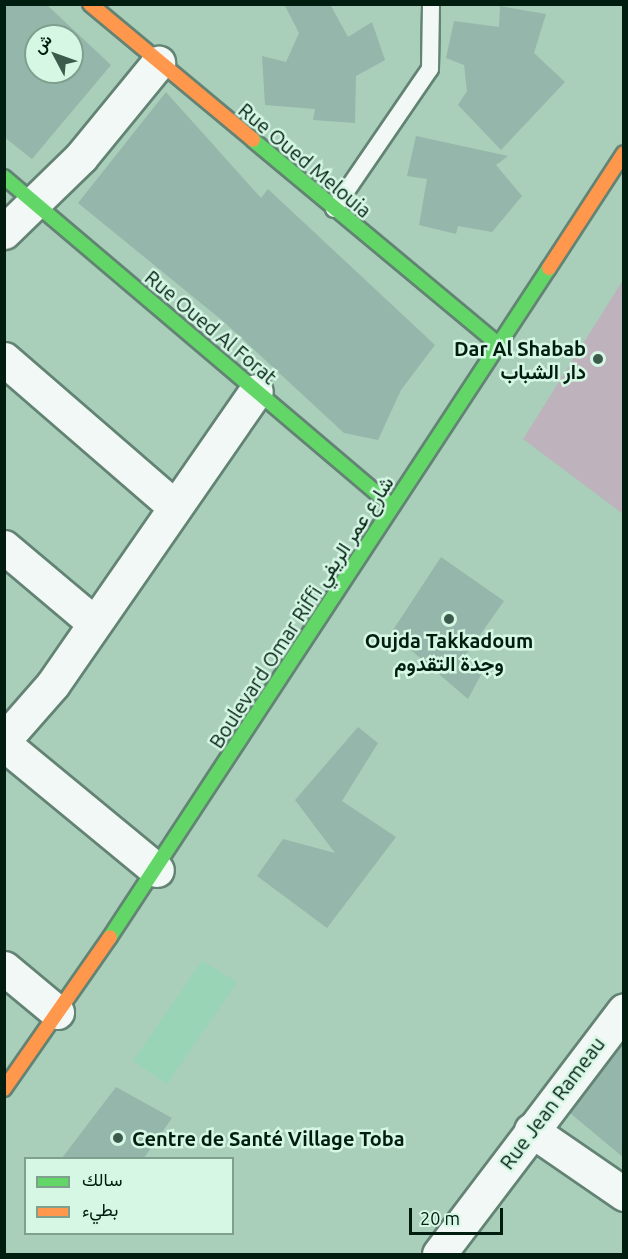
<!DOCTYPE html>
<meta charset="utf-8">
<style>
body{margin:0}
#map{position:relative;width:628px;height:1259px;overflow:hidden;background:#a9cfbb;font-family:Ubuntu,Vazirmatn,sans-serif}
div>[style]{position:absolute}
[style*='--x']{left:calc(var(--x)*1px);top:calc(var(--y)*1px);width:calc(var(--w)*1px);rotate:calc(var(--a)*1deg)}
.built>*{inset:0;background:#98d4b5}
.green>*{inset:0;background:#beb2bc}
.building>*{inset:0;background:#95b6aa}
.roads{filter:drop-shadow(2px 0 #638374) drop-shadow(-2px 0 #638374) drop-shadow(0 2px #638374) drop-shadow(0 -2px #638374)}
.lane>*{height:16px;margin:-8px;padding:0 8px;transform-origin:8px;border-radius:8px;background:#f2f8f5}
.street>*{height:33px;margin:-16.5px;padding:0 16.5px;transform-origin:16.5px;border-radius:16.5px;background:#f2f8f5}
.fast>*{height:14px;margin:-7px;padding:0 7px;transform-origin:7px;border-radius:7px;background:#63d668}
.slow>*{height:14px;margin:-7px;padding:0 7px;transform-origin:7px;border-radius:7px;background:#ff974d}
.dots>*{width:16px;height:16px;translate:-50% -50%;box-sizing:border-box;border:3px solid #d5f7e4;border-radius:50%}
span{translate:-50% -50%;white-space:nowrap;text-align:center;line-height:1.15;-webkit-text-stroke:5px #d5f7e4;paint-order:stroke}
.street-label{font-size:20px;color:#011d10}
.poi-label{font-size:20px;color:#011d10;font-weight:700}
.right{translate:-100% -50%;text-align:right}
.left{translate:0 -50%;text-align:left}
.frame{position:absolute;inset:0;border:6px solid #011d10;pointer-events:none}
.legend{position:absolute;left:24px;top:1157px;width:210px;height:78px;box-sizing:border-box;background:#d5f7e4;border:2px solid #80a08f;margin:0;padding:8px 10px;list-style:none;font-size:18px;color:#011d10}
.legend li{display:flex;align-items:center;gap:12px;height:30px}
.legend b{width:30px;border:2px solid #80a08f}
.north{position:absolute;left:24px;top:24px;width:60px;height:60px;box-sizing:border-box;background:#d5f7e4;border:2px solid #80a08f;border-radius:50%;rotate:311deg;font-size:16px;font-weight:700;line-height:24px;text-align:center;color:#011d10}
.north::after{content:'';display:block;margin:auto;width:21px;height:27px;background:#3c5b4c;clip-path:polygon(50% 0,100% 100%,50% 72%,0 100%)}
.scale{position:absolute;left:409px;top:1208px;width:94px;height:27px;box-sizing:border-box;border:3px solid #011d10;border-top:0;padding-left:8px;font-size:18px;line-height:21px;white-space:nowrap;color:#011d10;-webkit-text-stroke:4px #d5f7e4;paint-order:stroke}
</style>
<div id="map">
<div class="built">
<i style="clip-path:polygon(202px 961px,237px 982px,167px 1084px,133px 1061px)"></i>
</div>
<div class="green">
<i style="clip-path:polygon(623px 280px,623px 514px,523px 439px)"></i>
</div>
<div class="building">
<i style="clip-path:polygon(evenodd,4px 4px,46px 4px,111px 65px,32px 159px,4px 137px,4px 4px,36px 36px,72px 36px,72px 72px,36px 72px,36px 36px)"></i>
<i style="clip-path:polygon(284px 4px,330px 4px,348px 37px,372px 22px,385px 60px,356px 76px,355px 123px,313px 120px,315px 109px,265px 105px,262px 56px,286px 62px,299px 33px)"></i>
<i style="clip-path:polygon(500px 6px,546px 14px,534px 53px,565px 82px,501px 150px,458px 105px,467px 91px,464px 65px,446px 58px,454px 21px,499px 27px)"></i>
<i style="clip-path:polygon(166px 92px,261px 198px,268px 189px,435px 345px,401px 390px,378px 440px,344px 433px,224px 322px,78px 203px)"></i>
<i style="clip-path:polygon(416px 136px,508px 156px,496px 165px,522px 196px,492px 232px,458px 226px,456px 234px,419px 225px,427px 179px,407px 176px)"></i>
<i style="clip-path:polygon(441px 557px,504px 601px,463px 659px,482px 673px,468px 699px,391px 633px)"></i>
<i style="clip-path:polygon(358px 727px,378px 743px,342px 801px,396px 837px,327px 928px,257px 876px,283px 839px,335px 853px,295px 800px)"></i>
<i style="clip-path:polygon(624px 1042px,624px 1158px,570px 1113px)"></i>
<i style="clip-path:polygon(116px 1087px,172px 1118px,144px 1158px,62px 1158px)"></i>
</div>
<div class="roads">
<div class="lane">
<i style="--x:334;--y:209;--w:170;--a:-55.6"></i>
<i style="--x:430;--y:69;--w:65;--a:-89.1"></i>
</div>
<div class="street">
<i style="--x:4;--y:232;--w:107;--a:-44.2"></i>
<i style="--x:81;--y:157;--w:122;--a:-50.7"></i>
<i style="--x:4;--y:359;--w:225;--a:40.9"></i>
<i style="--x:4;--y:547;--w:115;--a:40.1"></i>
<i style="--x:4;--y:740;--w:74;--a:-48.8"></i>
<i style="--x:53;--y:684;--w:356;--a:-55.3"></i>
<i style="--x:4;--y:744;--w:198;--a:39.5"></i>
<i style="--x:4;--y:968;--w:69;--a:39.7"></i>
<i style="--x:531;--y:1130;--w:113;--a:34.5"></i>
<i style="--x:439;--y:1254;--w:306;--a:-52.8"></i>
</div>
<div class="fast">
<i style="--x:253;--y:140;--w:317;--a:39.8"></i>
<i style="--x:4;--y:177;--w:509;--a:40.3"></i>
<i style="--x:110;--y:937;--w:800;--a:-56.73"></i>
</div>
<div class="slow">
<i style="--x:90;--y:4;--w:212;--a:39.8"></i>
<i style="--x:549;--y:268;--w:137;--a:-56.9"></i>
<i style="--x:4;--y:1089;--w:185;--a:-55.1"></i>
</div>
</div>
<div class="dots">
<i style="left:598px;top:359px;background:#3c5b4c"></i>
<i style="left:449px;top:619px;background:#3c5b4c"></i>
<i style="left:118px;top:1138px;background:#3c5b4c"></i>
</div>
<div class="street-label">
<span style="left:305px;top:160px;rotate:40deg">Rue Oued Melouia</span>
<span style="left:211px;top:327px;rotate:40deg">Rue Oued Al Forat</span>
<span style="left:301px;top:612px;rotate:-57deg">Boulevard Omar Riffi شارع عمر الريفي</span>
<span style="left:552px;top:1103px;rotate:-53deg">Rue Jean Rameau</span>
</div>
<div class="poi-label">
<span class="right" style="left:586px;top:360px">Dar Al Shabab<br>دار الشباب</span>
<span style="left:449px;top:652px">Oujda Takkadoum<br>وجدة التقدوم</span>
<span class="left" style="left:132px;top:1138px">Centre de Santé Village Toba</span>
</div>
<div class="frame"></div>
<ul class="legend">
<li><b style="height:8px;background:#63d668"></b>سالك</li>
<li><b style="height:8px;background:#ff974d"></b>بطيء</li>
</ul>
<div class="north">ش</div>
<div class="scale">20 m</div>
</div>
